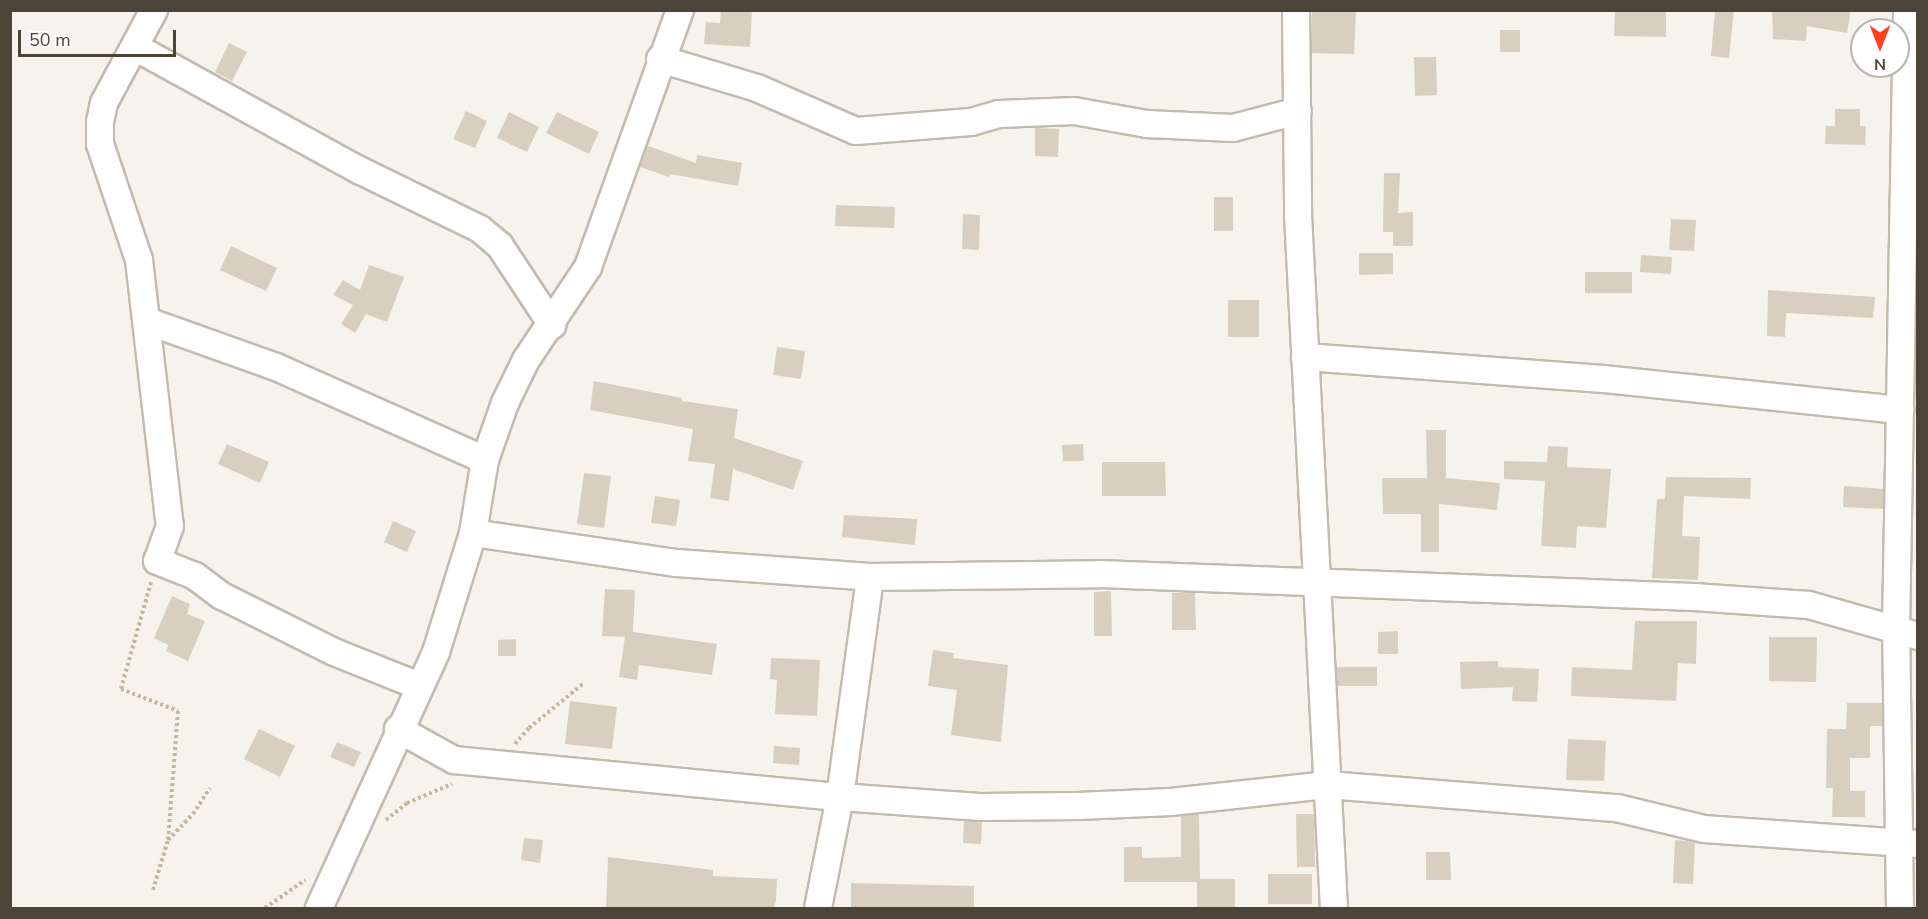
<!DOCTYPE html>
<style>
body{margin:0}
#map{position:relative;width:1928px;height:919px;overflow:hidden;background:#f6f3ec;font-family:"Nunito Sans",sans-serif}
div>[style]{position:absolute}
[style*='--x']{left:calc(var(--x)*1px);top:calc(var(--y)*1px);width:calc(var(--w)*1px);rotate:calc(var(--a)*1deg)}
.building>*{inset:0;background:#d8cfc1}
.path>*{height:4px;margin-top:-2px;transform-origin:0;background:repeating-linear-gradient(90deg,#c4b79f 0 3px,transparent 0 6px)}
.roads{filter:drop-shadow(2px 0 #c2bbae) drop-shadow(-2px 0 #c2bbae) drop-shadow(0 2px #c2bbae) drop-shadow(0 -2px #c2bbae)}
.minor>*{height:26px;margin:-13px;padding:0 13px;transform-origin:13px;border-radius:13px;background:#fff}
span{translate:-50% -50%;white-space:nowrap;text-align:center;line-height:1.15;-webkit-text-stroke:4.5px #fff;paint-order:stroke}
.frame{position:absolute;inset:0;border:12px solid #4b4439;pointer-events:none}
.north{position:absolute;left:1850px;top:18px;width:60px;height:60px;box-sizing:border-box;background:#fff;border:2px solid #b7b4b0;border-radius:50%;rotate:180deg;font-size:16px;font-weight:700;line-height:24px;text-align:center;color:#4b4439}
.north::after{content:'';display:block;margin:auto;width:21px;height:27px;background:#fc3f1d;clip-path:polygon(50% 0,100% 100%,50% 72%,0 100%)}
.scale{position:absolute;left:18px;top:30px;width:158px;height:27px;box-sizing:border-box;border:3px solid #4b4439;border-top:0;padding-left:8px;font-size:18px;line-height:21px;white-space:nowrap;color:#4b4439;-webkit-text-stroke:4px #fff;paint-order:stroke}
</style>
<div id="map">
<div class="building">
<i style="clip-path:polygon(721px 10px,752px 10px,750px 47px,704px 44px,706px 22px,720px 23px)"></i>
<i style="clip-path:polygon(1312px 10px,1356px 11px,1354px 54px,1311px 53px)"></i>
<i style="clip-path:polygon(1615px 10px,1666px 10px,1666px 37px,1614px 36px)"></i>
<i style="clip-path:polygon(1715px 10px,1734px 10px,1729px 58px,1711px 56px)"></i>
<i style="clip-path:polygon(1772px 10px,1851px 10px,1847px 33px,1807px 26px,1806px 41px,1773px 39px)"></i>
<i style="clip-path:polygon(1500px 30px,1520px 30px,1520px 52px,1500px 52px)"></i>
<i style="clip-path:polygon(229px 43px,247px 52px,232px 81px,215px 72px)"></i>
<i style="clip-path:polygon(1414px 57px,1436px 57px,1437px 95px,1415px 96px)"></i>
<i style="clip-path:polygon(1835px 109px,1860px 109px,1860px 126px,1866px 126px,1865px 145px,1825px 144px,1826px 126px,1835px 126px)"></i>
<i style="clip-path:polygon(466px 111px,487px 121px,475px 148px,453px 139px)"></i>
<i style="clip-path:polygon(509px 112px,539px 127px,527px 152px,497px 138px)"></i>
<i style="clip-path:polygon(557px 112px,599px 132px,589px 154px,546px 133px)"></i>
<i style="clip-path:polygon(1035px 128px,1059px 129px,1058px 157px,1035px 156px)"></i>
<i style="clip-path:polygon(648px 146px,696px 163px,697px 155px,742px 163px,738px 186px,670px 174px,669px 177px,640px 167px)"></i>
<i style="clip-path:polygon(1384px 173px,1400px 173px,1398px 213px,1413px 212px,1413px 246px,1393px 246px,1393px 232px,1383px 232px)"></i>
<i style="clip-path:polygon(1214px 197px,1233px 197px,1233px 231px,1214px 231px)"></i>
<i style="clip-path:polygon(836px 205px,895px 207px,894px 228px,835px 226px)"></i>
<i style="clip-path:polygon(963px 214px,980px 215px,979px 250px,962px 249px)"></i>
<i style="clip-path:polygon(1671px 219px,1696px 220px,1694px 251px,1669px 250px)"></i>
<i style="clip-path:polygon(231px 246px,277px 268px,266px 291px,220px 270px)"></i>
<i style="clip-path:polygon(1359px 253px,1393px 253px,1393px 274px,1359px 275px)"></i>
<i style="clip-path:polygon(1641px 255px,1672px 257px,1671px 274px,1640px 272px)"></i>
<i style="clip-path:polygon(369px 265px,404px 277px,387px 322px,366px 314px,355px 333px,341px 324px,353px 305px,333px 295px,343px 280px,360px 290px)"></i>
<i style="clip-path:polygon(1585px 272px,1632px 272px,1632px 293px,1585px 293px)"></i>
<i style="clip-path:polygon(1768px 290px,1875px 297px,1873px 318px,1786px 313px,1785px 337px,1767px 336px)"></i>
<i style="clip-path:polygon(1228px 300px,1259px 300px,1259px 337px,1228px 337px)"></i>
<i style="clip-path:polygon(777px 347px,805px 351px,801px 379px,773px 375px)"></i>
<i style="clip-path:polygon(594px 381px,682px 398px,682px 401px,738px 409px,734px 438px,803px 461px,793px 490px,733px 469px,729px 501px,710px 498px,715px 464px,688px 461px,693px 429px,590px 410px)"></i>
<i style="clip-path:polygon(1426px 430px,1446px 430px,1446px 478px,1500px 483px,1497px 510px,1439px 504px,1439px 552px,1421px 552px,1421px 514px,1383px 514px,1382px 478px,1427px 478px)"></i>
<i style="clip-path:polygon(227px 444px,269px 462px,260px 483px,218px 464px)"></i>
<i style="clip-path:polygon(1083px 444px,1084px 461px,1063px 461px,1062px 445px)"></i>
<i style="clip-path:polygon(1548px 446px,1568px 447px,1567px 467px,1611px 469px,1606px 528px,1577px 526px,1576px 548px,1541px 546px,1545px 481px,1504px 479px,1504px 461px,1547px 462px)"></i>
<i style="clip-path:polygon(1102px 462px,1165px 462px,1166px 496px,1102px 496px)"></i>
<i style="clip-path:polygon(584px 473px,611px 476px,604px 528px,577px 524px)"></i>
<i style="clip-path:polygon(1666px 477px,1751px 478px,1750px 499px,1684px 496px,1682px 536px,1700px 537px,1698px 580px,1652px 578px,1657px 499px,1665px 499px)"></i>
<i style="clip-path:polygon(1844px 486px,1884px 489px,1883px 509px,1843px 507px)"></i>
<i style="clip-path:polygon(655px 496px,680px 500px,676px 526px,651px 523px)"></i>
<i style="clip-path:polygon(844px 515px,917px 519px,915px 545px,842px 537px)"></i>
<i style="clip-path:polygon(393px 521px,416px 531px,407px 552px,384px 542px)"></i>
<i style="clip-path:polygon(605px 589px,635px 590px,633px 632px,717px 644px,712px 675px,639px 665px,637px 680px,619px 677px,625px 637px,602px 636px)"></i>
<i style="clip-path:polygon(1111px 591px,1112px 636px,1094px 636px,1094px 592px)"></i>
<i style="clip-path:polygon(1172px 593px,1195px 593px,1196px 630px,1172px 630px)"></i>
<i style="clip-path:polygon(172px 596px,190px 604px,187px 614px,205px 621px,188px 661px,166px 651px,168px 645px,154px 638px)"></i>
<i style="clip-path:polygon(1635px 621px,1697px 621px,1696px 664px,1678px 663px,1676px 701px,1571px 696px,1572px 667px,1632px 670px)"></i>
<i style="clip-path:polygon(1398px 631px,1398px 654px,1378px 654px,1378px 632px)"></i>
<i style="clip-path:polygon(1769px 637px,1817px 637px,1816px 682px,1769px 681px)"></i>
<i style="clip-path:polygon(516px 639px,516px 656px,498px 656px,498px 640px)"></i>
<i style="clip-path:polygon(933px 650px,954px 653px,953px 658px,1008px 665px,1001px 742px,951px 735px,957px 690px,928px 686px)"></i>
<i style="clip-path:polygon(771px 658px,820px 660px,817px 716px,775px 714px,777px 680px,770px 679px)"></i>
<i style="clip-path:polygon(1498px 661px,1498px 667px,1539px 669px,1537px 702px,1512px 701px,1513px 687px,1461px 689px,1460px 662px)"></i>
<i style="clip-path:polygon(1336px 667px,1377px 667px,1377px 686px,1337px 686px)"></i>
<i style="clip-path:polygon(570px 701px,617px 707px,612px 749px,565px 744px)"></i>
<i style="clip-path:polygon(1847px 703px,1882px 703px,1882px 726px,1870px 726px,1870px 758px,1850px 758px,1850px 791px,1865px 791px,1865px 817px,1832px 817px,1833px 788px,1826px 788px,1827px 729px,1846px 729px)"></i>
<i style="clip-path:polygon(259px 729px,295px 746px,280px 777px,244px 759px)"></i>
<i style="clip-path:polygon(1568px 739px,1606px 741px,1604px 781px,1566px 780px)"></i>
<i style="clip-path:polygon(337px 742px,361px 752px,354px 767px,330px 757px)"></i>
<i style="clip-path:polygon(774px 746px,800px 748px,799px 765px,773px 763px)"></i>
<i style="clip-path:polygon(1199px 814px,1200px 879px,1235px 879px,1235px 908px,1197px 908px,1197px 882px,1124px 882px,1124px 847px,1142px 847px,1142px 858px,1181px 857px,1181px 816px)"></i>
<i style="clip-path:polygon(1296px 814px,1314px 814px,1315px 867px,1297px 867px)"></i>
<i style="clip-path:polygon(964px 821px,982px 822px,981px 844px,963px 843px)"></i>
<i style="clip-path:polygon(524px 838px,543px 840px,540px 863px,521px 860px)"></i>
<i style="clip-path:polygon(1675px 840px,1695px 842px,1693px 884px,1673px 883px)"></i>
<i style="clip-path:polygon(1426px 852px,1450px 852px,1451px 880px,1426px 880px)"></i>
<i style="clip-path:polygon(608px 857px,713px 870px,713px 876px,777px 879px,776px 901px,773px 909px,606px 909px)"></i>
<i style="clip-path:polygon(1268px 874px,1312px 874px,1312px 904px,1268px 904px)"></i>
<i style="clip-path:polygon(851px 883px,974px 886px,974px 908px,851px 909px)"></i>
</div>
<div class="path">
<i style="--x:151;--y:582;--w:111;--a:105.7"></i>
<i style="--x:121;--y:689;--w:61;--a:21.1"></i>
<i style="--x:178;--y:711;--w:129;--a:94.4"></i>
<i style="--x:515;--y:744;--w:21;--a:-49"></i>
<i style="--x:529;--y:728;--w:71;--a:-39.3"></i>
<i style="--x:386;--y:820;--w:27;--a:-39"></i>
<i style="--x:407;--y:803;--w:49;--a:-22.9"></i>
<i style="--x:153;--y:890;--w:52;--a:-73.3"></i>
<i style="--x:168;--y:840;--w:36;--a:-46"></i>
<i style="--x:193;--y:814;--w:31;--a:-57"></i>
<i style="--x:265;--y:908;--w:49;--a:-35"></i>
</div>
<div class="roads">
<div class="minor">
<i style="--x:154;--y:10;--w:106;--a:118.3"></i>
<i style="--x:104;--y:103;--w:19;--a:102"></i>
<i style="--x:100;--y:122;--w:22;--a:90"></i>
<i style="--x:100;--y:144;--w:122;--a:71.4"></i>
<i style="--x:139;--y:260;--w:268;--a:83.4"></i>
<i style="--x:170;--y:526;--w:37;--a:110"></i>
<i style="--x:157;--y:561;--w:41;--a:21.5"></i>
<i style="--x:195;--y:576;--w:34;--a:37"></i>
<i style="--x:222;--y:596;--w:125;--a:26.6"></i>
<i style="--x:334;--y:652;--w:92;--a:21.8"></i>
<i style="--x:1296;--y:10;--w:205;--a:89.4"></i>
<i style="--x:1298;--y:215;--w:694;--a:87.03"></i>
<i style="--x:135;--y:47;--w:256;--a:28.8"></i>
<i style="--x:359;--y:170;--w:135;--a:26"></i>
<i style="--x:480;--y:229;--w:26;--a:40"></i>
<i style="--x:500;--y:246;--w:95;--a:56.6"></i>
<i style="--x:660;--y:59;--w:101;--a:16.6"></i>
<i style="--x:757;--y:88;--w:108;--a:23.5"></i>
<i style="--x:856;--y:131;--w:115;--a:-4.5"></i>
<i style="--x:971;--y:122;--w:29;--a:-16"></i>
<i style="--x:999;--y:114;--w:75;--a:-2.3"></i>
<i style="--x:1074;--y:111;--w:74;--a:10.1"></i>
<i style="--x:1147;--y:124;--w:86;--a:2.7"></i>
<i style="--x:1233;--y:128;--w:67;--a:-14.7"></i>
<i style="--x:147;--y:321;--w:137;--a:19.6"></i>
<i style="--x:276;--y:367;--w:229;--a:24"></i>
<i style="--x:1305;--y:357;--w:300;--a:4.2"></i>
<i style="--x:1604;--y:379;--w:298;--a:6"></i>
<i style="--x:473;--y:533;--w:206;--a:8.4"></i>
<i style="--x:677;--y:563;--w:194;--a:4.1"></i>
<i style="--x:870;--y:577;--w:230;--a:-0.7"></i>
<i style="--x:1100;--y:574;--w:594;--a:2.22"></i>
<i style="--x:1694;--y:597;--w:115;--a:4"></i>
<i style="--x:1809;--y:605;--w:113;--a:15.9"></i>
<i style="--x:398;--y:729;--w:64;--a:29"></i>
<i style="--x:454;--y:760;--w:388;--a:5.5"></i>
<i style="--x:840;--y:797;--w:140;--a:4.1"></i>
<i style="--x:980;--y:807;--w:98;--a:-0.6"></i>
<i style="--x:1078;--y:806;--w:93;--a:-2.5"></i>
<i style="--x:1171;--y:802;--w:158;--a:-6.2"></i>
<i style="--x:1328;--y:785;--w:290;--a:4.6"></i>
<i style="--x:1617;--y:808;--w:89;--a:13.6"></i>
<i style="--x:1704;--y:829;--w:215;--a:4"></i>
<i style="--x:319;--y:908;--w:281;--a:-65.4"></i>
<i style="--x:436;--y:652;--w:125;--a:-72.7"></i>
<i style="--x:473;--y:533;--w:74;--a:-80.7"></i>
<i style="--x:485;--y:460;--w:60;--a:-70.7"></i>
<i style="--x:505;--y:403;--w:48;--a:-64"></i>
<i style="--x:526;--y:360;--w:112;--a:-56.3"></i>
<i style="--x:588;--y:267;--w:273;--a:-70.3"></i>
<i style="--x:818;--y:908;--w:113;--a:-78.8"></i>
<i style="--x:840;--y:797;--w:222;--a:-82.2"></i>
<i style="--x:1900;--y:908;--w:278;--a:-90.8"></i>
<i style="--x:1896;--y:630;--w:620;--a:-88.98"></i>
</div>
</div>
<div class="frame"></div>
<div class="north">N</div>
<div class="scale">50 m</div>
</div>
